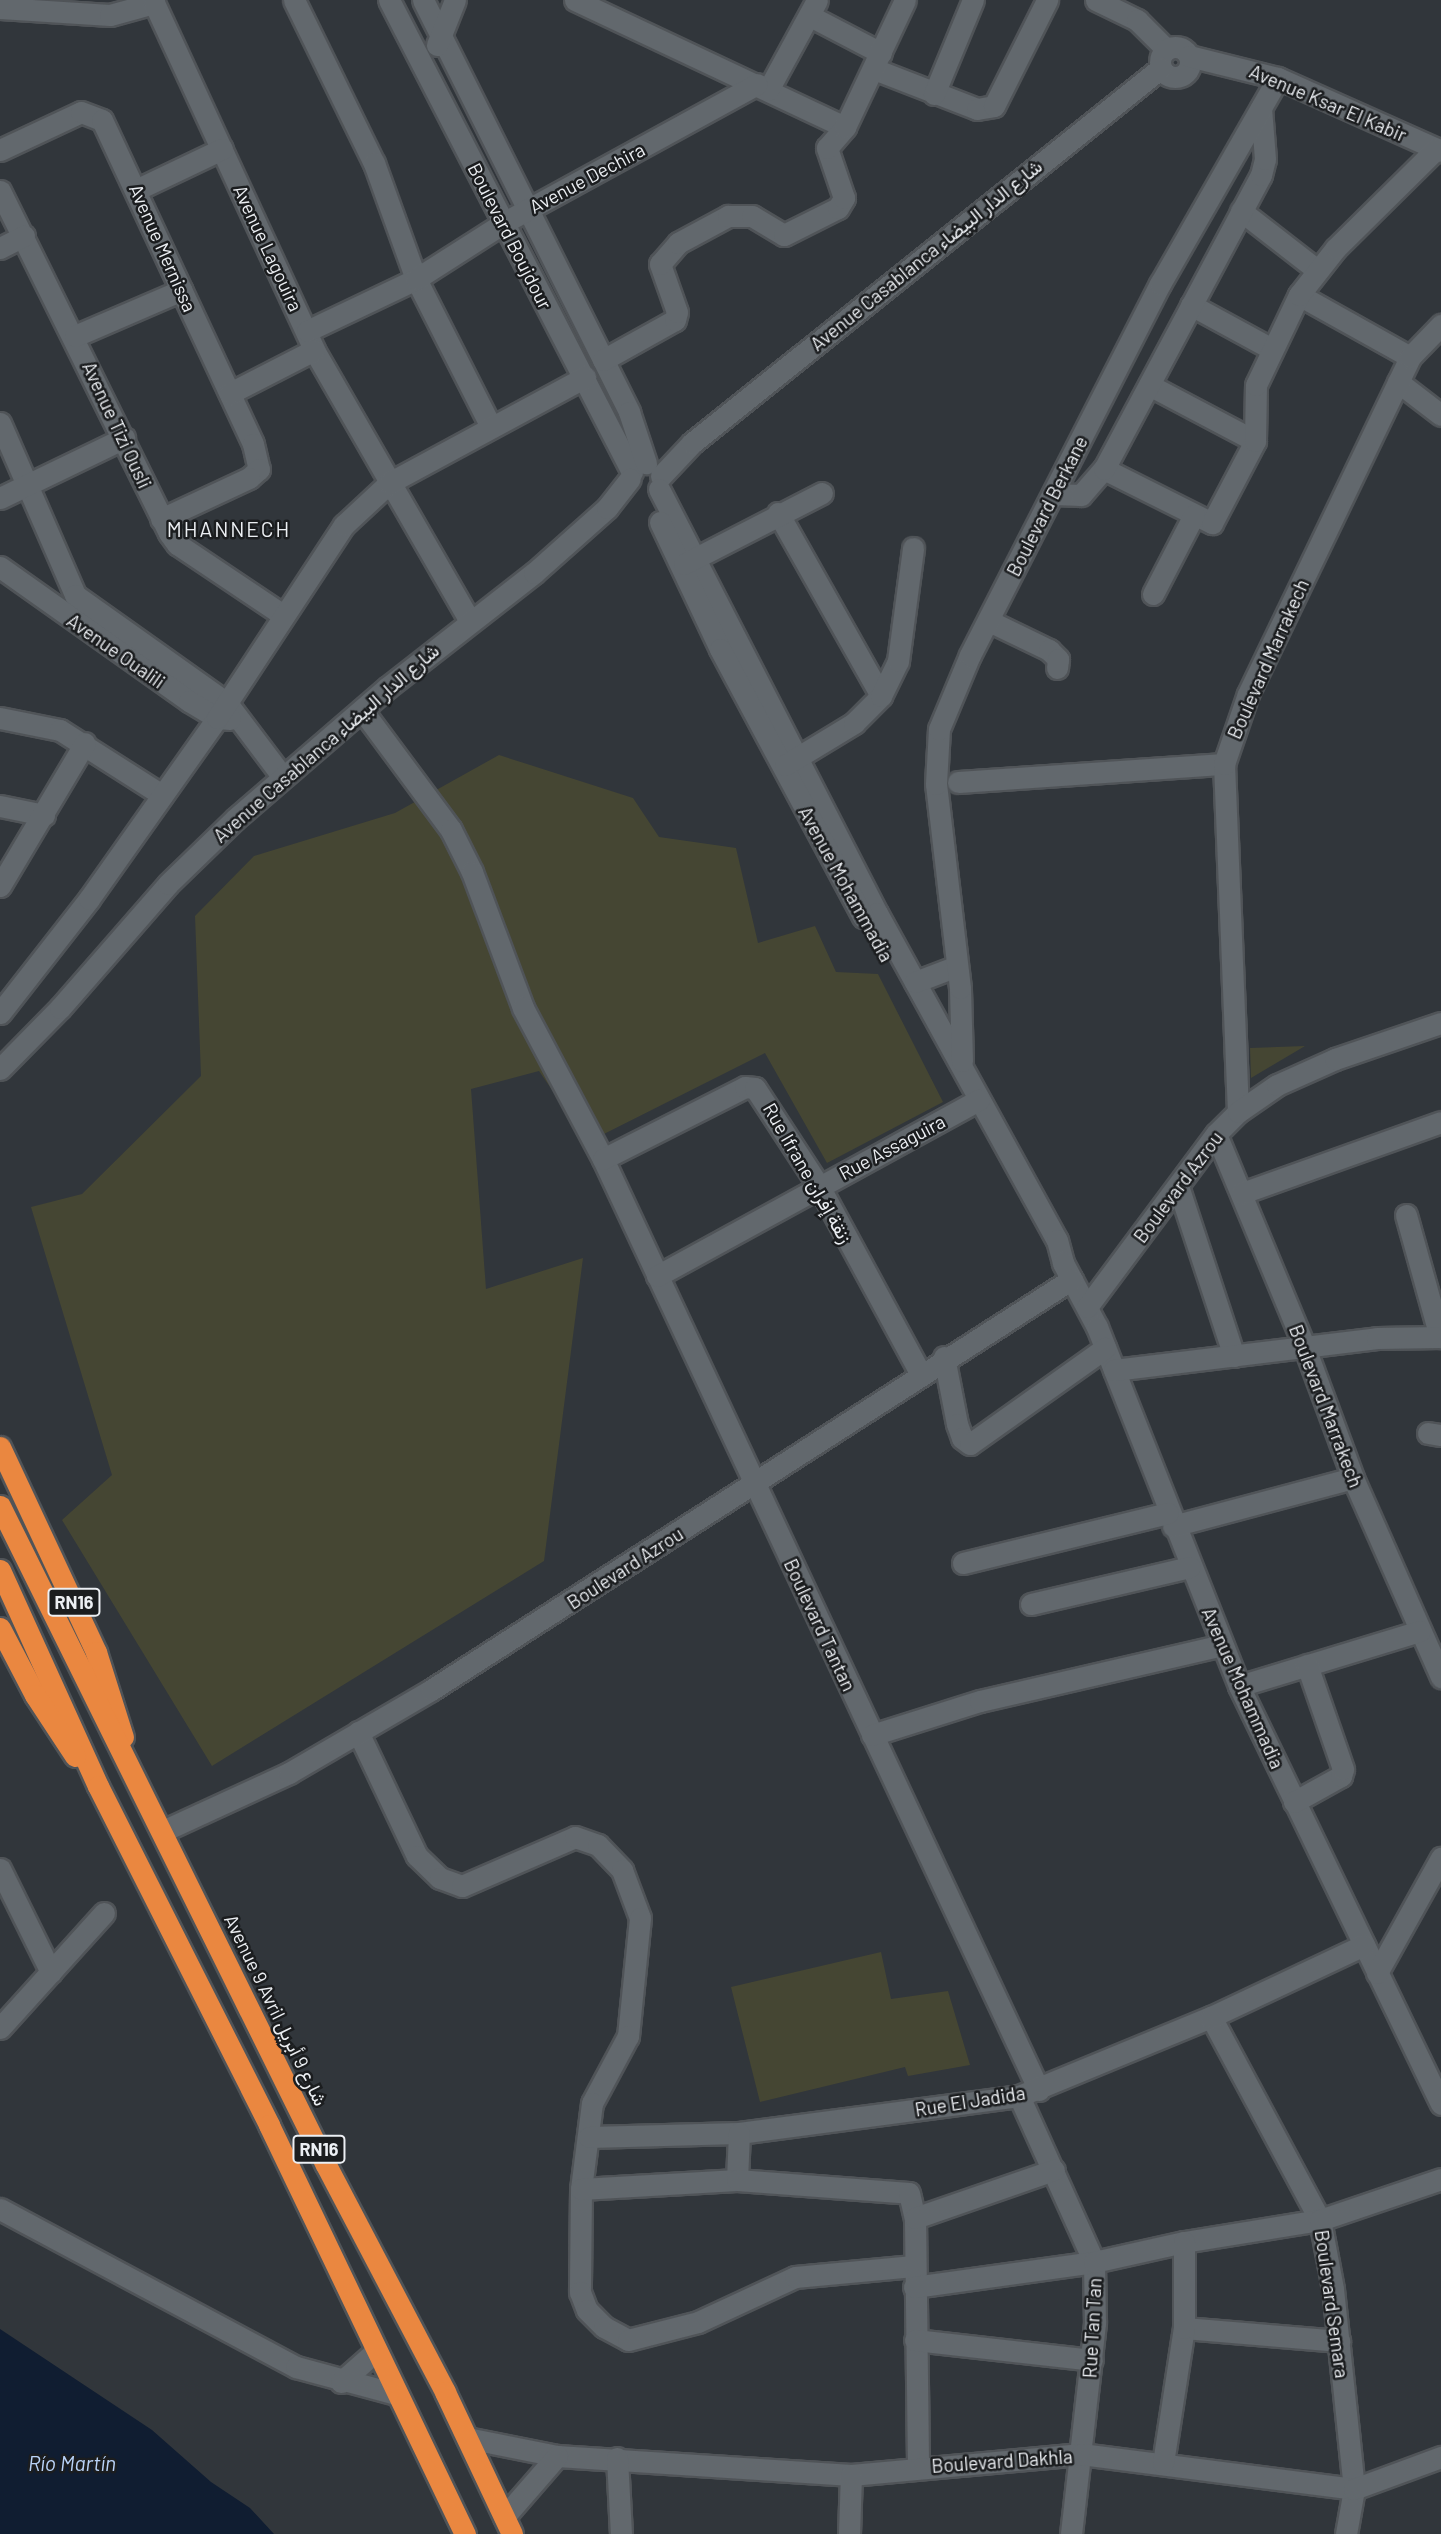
<!DOCTYPE html>
<meta charset="utf-8">
<style>
body{margin:0}
#map{position:relative;width:1441px;height:2534px;overflow:hidden;background:#31363b;font-family:Barlow,Vazirmatn,sans-serif}
div>[style]{position:absolute}
[style*='--x']{left:calc(var(--x)*1px);top:calc(var(--y)*1px);width:calc(var(--w)*1px);rotate:calc(var(--a)*1deg)}
.green>*{inset:0;background:#454633}
.water>*{inset:0;background:#101d31}
.roads{filter:drop-shadow(2px 0 #505458) drop-shadow(-2px 0 #505458) drop-shadow(0 2px #505458) drop-shadow(0 -2px #505458)}
.minor>*{height:21px;margin:-10.5px;padding:0 10.5px;transform-origin:10.5px;border-radius:10.5px;background:#62686d}
.minor>.ring{margin:-10.5px;padding:0;box-sizing:content-box;background:none;border:21px solid #62686d;border-radius:50%}
.highway>*{height:21px;margin:-10.5px;padding:0 10.5px;transform-origin:10.5px;border-radius:10.5px;background:#ea8740}
span{translate:-50% -50%;white-space:nowrap;text-align:center;line-height:1.15;-webkit-text-stroke:5px #1b1d1f;paint-order:stroke}
.shield-label span{padding:2px 5px;background:#1b1d1f;border:2px solid;border-radius:5px;-webkit-text-stroke-width:0}
.shield-label{font-size:18px;color:#eceff3;font-weight:700}
.street-label{font-size:19px;color:#eceff3}
.neighbourhood-label{font-size:21px;color:#eceff3;letter-spacing:2px}
.water-label{font-size:21px;color:#b9d3f8;font-style:italic}
</style>
<div id="map">
<div class="green">
<i style="clip-path:polygon(499px 755px,633px 798px,659px 837px,736px 848px,758px 943px,815px 926px,836px 972px,878px 974px,943px 1102px,827px 1163px,765px 1053px,588px 1142px,539px 1071px,471px 1089px,486px 1289px,583px 1258px,544px 1561px,212px 1766px,62px 1520px,112px 1475px,31px 1207px,82px 1194px,201px 1076px,195px 916px,254px 856px,395px 813px)"></i>
<i style="clip-path:polygon(1305px 1046px,1251px 1078px,1250px 1048px)"></i>
<i style="clip-path:polygon(881px 1952px,891px 1999px,948px 1991px,970px 2065px,908px 2076px,905px 2067px,760px 2102px,731px 1987px)"></i>
</div>
<div class="water">
<i style="clip-path:polygon(0 2329px,152px 2430px,211px 2482px,250px 2508px,274px 2534px,0 2534px)"></i>
</div>
<div class="roads">
<div class="minor">
<i style="--x:294;--y:0;--w:182;--a:63.9"></i>
<i style="--x:374;--y:163;--w:123;--a:70.1"></i>
<i style="--x:416;--y:279;--w:166;--a:63.1"></i>
<i style="--x:389;--y:0;--w:531;--a:62.76"></i>
<i style="--x:423;--y:0;--w:461;--a:63.4"></i>
<i style="--x:629;--y:412;--w:54;--a:71.6"></i>
<i style="--x:575;--y:0;--w:298;--a:25.2"></i>
<i style="--x:1096;--y:0;--w:46;--a:26"></i>
<i style="--x:1137;--y:20;--w:42;--a:45"></i>
<i style="--x:0;--y:8;--w:110;--a:3.6"></i>
<i style="--x:110;--y:15;--w:46;--a:-15.3"></i>
<i style="--x:154;--y:3;--w:382;--a:65.2"></i>
<i style="--x:314;--y:350;--w:313;--a:60.1"></i>
<i style="--x:810;--y:16;--w:80;--a:27.5"></i>
<i style="--x:437;--y:45;--w:48;--a:-68.2"></i>
<i class="ring" style="left:1160px;top:47px;width:9px;height:9px"></i>
<i style="--x:1189;--y:56;--w:92;--a:13.9"></i>
<i style="--x:1278;--y:78;--w:179;--a:24.1"></i>
<i style="--x:874;--y:69;--w:110;--a:21.2"></i>
<i style="--x:977;--y:109;--w:17;--a:-10"></i>
<i style="--x:994;--y:106;--w:119;--a:-63.4"></i>
<i style="--x:768;--y:90;--w:102;--a:-61.4"></i>
<i style="--x:934;--y:94;--w:102;--a:-67.5"></i>
<i style="--x:0;--y:150;--w:89;--a:-25.1"></i>
<i style="--x:81;--y:112;--w:22;--a:21"></i>
<i style="--x:102;--y:120;--w:357;--a:65"></i>
<i style="--x:253;--y:444;--w:26;--a:77"></i>
<i style="--x:259;--y:469;--w:13;--a:138"></i>
<i style="--x:249;--y:478;--w:97;--a:155"></i>
<i style="--x:138;--y:189;--w:93;--a:-25.5"></i>
<i style="--x:0;--y:191;--w:381;--a:63.7"></i>
<i style="--x:169;--y:533;--w:14;--a:54"></i>
<i style="--x:177;--y:544;--w:128;--a:33.8"></i>
<i style="--x:1241;--y:211;--w:96;--a:37.8"></i>
<i style="--x:0;--y:248;--w:27;--a:-27"></i>
<i style="--x:1299;--y:295;--w:127;--a:29.2"></i>
<i style="--x:1191;--y:305;--w:92;--a:28.5"></i>
<i style="--x:307;--y:331;--w:121;--a:-25.5"></i>
<i style="--x:416;--y:279;--w:106;--a:-32.6"></i>
<i style="--x:505;--y:222;--w:287;--a:-28.7"></i>
<i style="--x:75;--y:336;--w:116;--a:-23.3"></i>
<i style="--x:603;--y:360;--w:82;--a:-29.1"></i>
<i style="--x:675;--y:320;--w:8;--a:-76"></i>
<i style="--x:677;--y:312;--w:51;--a:-109.5"></i>
<i style="--x:660;--y:264;--w:28;--a:-49"></i>
<i style="--x:678;--y:243;--w:57;--a:-28.4"></i>
<i style="--x:728;--y:216;--w:24;--a:0"></i>
<i style="--x:752;--y:216;--w:37;--a:31"></i>
<i style="--x:784;--y:235;--w:60;--a:-26.6"></i>
<i style="--x:838;--y:208;--w:12;--a:-59"></i>
<i style="--x:844;--y:198;--w:53;--a:-108.8"></i>
<i style="--x:827;--y:148;--w:28;--a:-49"></i>
<i style="--x:845;--y:127;--w:140;--a:-64.7"></i>
<i style="--x:1398;--y:382;--w:54;--a:37.5"></i>
<i style="--x:1149;--y:385;--w:120;--a:27.8"></i>
<i style="--x:230;--y:393;--w:94;--a:-27.1"></i>
<i style="--x:0;--y:423;--w:188;--a:66.4"></i>
<i style="--x:75;--y:595;--w:186;--a:35.4"></i>
<i style="--x:227;--y:703;--w:91;--a:53"></i>
<i style="--x:1104;--y:469;--w:121;--a:26.6"></i>
<i style="--x:1212;--y:523;--w:93;--a:-62.3"></i>
<i style="--x:1255;--y:441;--w:56;--a:-89"></i>
<i style="--x:1256;--y:385;--w:100;--a:-64.5"></i>
<i style="--x:1299;--y:295;--w:60;--a:-51.8"></i>
<i style="--x:1336;--y:248;--w:141;--a:-44.7"></i>
<i style="--x:661;--y:476;--w:45;--a:-46.8"></i>
<i style="--x:692;--y:443;--w:600;--a:-38.64"></i>
<i style="--x:659;--y:489;--w:477;--a:62.8"></i>
<i style="--x:877;--y:913;--w:373;--a:61.2"></i>
<i style="--x:1057;--y:1240;--w:24;--a:75"></i>
<i style="--x:1063;--y:1263;--w:72;--a:62"></i>
<i style="--x:1097;--y:1327;--w:386;--a:68.4"></i>
<i style="--x:1239;--y:1686;--w:464;--a:64.2"></i>
<i style="--x:1053;--y:494;--w:28;--a:2"></i>
<i style="--x:1081;--y:495;--w:35;--a:-49"></i>
<i style="--x:1104;--y:469;--w:333;--a:-61.9"></i>
<i style="--x:1261;--y:175;--w:16;--a:-76"></i>
<i style="--x:1265;--y:159;--w:51;--a:-94.5"></i>
<i style="--x:0;--y:498;--w:138;--a:-25.8"></i>
<i style="--x:778;--y:513;--w:210;--a:60.6"></i>
<i style="--x:660;--y:522;--w:140;--a:64.7"></i>
<i style="--x:720;--y:649;--w:304;--a:61.9"></i>
<i style="--x:684;--y:564;--w:155;--a:-27.2"></i>
<i style="--x:0;--y:567;--w:232;--a:35.3"></i>
<i style="--x:189;--y:701;--w:33;--a:31"></i>
<i style="--x:217;--y:718;--w:13;--a:4"></i>
<i style="--x:1153;--y:594;--w:89;--a:-62.6"></i>
<i style="--x:989;--y:621;--w:67;--a:25.8"></i>
<i style="--x:1049;--y:650;--w:13;--a:45"></i>
<i style="--x:1058;--y:659;--w:9;--a:96"></i>
<i style="--x:362;--y:710;--w:149;--a:53.4"></i>
<i style="--x:451;--y:830;--w:47;--a:63.4"></i>
<i style="--x:472;--y:872;--w:145;--a:69.4"></i>
<i style="--x:523;--y:1008;--w:171;--a:62.1"></i>
<i style="--x:603;--y:1159;--w:1028;--a:64.91"></i>
<i style="--x:0;--y:718;--w:61;--a:11.3"></i>
<i style="--x:60;--y:730;--w:121;--a:32.5"></i>
<i style="--x:785;--y:765;--w:81;--a:-31.3"></i>
<i style="--x:854;--y:723;--w:38;--a:-45"></i>
<i style="--x:881;--y:696;--w:39;--a:-64"></i>
<i style="--x:898;--y:661;--w:114;--a:-82.4"></i>
<i style="--x:958;--y:782;--w:267;--a:-3.9"></i>
<i style="--x:0;--y:806;--w:45;--a:11.6"></i>
<i style="--x:0;--y:886;--w:166;--a:-59.3"></i>
<i style="--x:915;--y:982;--w:45;--a:-20.9"></i>
<i style="--x:0;--y:1013;--w:145;--a:-52"></i>
<i style="--x:89;--y:899;--w:222;--a:-54.7"></i>
<i style="--x:217;--y:718;--w:231;--a:-56.7"></i>
<i style="--x:344;--y:525;--w:62;--a:-43"></i>
<i style="--x:389;--y:483;--w:223;--a:-28.4"></i>
<i style="--x:962;--y:1061;--w:73;--a:-91.6"></i>
<i style="--x:960;--y:988;--w:205;--a:-96.7"></i>
<i style="--x:936;--y:784;--w:55;--a:-86.9"></i>
<i style="--x:939;--y:729;--w:80;--a:-67.3"></i>
<i style="--x:970;--y:655;--w:417;--a:-62.9"></i>
<i style="--x:1160;--y:284;--w:237;--a:-60.2"></i>
<i style="--x:0;--y:1069;--w:86;--a:-45.5"></i>
<i style="--x:60;--y:1008;--w:164;--a:-48.9"></i>
<i style="--x:168;--y:884;--w:93;--a:-44.1"></i>
<i style="--x:235;--y:819;--w:202;--a:-40.8"></i>
<i style="--x:388;--y:687;--w:185;--a:-38"></i>
<i style="--x:534;--y:573;--w:98;--a:-41.7"></i>
<i style="--x:607;--y:508;--w:37;--a:-52"></i>
<i style="--x:1238;--y:1112;--w:348;--a:-92.3"></i>
<i style="--x:1224;--y:764;--w:74;--a:-71.1"></i>
<i style="--x:1248;--y:694;--w:374;--a:-64.3"></i>
<i style="--x:1410;--y:357;--w:45;--a:-45.9"></i>
<i style="--x:1216;--y:1134;--w:232;--a:67.4"></i>
<i style="--x:1305;--y:1348;--w:139;--a:69.7"></i>
<i style="--x:1353;--y:1478;--w:218;--a:66.1"></i>
<i style="--x:603;--y:1159;--w:159;--a:-26.9"></i>
<i style="--x:745;--y:1087;--w:10;--a:6"></i>
<i style="--x:755;--y:1088;--w:117;--a:56.9"></i>
<i style="--x:819;--y:1186;--w:213;--a:61.6"></i>
<i style="--x:1178;--y:1186;--w:179;--a:71.8"></i>
<i style="--x:1242;--y:1193;--w:211;--a:-19.6"></i>
<i style="--x:1406;--y:1215;--w:127;--a:74.4"></i>
<i style="--x:657;--y:1276;--w:367;--a:-28.7"></i>
<i style="--x:1087;--y:1307;--w:216;--a:-53.3"></i>
<i style="--x:1216;--y:1134;--w:31;--a:-45"></i>
<i style="--x:1238;--y:1112;--w:47;--a:-34.7"></i>
<i style="--x:1277;--y:1085;--w:64;--a:-24.1"></i>
<i style="--x:1335;--y:1059;--w:112;--a:-18.8"></i>
<i style="--x:944;--y:1357;--w:68;--a:79"></i>
<i style="--x:957;--y:1424;--w:15;--a:70"></i>
<i style="--x:962;--y:1438;--w:10;--a:37"></i>
<i style="--x:970;--y:1444;--w:166;--a:-35.4"></i>
<i style="--x:1114;--y:1370;--w:265;--a:-6.9"></i>
<i style="--x:1377;--y:1338;--w:64;--a:-0.9"></i>
<i style="--x:1428;--y:1433;--w:13;--a:9"></i>
<i style="--x:1173;--y:1526;--w:186;--a:-14.9"></i>
<i style="--x:963;--y:1563;--w:211;--a:-13.7"></i>
<i style="--x:1031;--y:1604;--w:163;--a:-13.1"></i>
<i style="--x:1239;--y:1686;--w:189;--a:-16.9"></i>
<i style="--x:358;--y:1732;--w:137;--a:64.6"></i>
<i style="--x:417;--y:1856;--w:32;--a:44"></i>
<i style="--x:440;--y:1878;--w:23;--a:20"></i>
<i style="--x:462;--y:1886;--w:123;--a:-23.4"></i>
<i style="--x:575;--y:1837;--w:24;--a:19"></i>
<i style="--x:598;--y:1845;--w:35;--a:46"></i>
<i style="--x:622;--y:1870;--w:51;--a:69.4"></i>
<i style="--x:640;--y:1918;--w:119;--a:95.8"></i>
<i style="--x:628;--y:2036;--w:76;--a:118.2"></i>
<i style="--x:592;--y:2103;--w:87;--a:97.3"></i>
<i style="--x:581;--y:2189;--w:103;--a:90.6"></i>
<i style="--x:580;--y:2292;--w:19;--a:69"></i>
<i style="--x:587;--y:2310;--w:24;--a:45"></i>
<i style="--x:604;--y:2327;--w:27;--a:28"></i>
<i style="--x:628;--y:2340;--w:72;--a:-14.4"></i>
<i style="--x:698;--y:2322;--w:107;--a:-24.9"></i>
<i style="--x:795;--y:2277;--w:119;--a:-5.3"></i>
<i style="--x:872;--y:1735;--w:113;--a:-17.5"></i>
<i style="--x:980;--y:1701;--w:249;--a:-13"></i>
<i style="--x:1294;--y:1802;--w:54;--a:-29"></i>
<i style="--x:1341;--y:1776;--w:7;--a:-74"></i>
<i style="--x:1343;--y:1769;--w:110;--a:-109.1"></i>
<i style="--x:163;--y:1831;--w:139;--a:-24.7"></i>
<i style="--x:289;--y:1773;--w:164;--a:-30.3"></i>
<i style="--x:431;--y:1690;--w:761;--a:-32.67"></i>
<i style="--x:0;--y:1869;--w:115;--a:63.7"></i>
<i style="--x:1377;--y:1973;--w:132;--a:-60.9"></i>
<i style="--x:1211;--y:2017;--w:230;--a:61.8"></i>
<i style="--x:1320;--y:2220;--w:70;--a:79.3"></i>
<i style="--x:1333;--y:2289;--w:201;--a:84"></i>
<i style="--x:1354;--y:2489;--w:46;--a:100.1"></i>
<i style="--x:0;--y:2028;--w:155;--a:-47.9"></i>
<i style="--x:1019;--y:2096;--w:182;--a:65.7"></i>
<i style="--x:1094;--y:2262;--w:61;--a:89.1"></i>
<i style="--x:1095;--y:2323;--w:212;--a:96.5"></i>
<i style="--x:589;--y:2137;--w:150;--a:-1.5"></i>
<i style="--x:739;--y:2133;--w:282;--a:-7.5"></i>
<i style="--x:1019;--y:2096;--w:208;--a:-22.4"></i>
<i style="--x:1211;--y:2017;--w:169;--a:-25.2"></i>
<i style="--x:737;--y:2180;--w:47;--a:-87.6"></i>
<i style="--x:581;--y:2189;--w:156;--a:-3.3"></i>
<i style="--x:737;--y:2180;--w:172;--a:4.3"></i>
<i style="--x:909;--y:2193;--w:26;--a:77"></i>
<i style="--x:915;--y:2218;--w:249;--a:89.3"></i>
<i style="--x:0;--y:2209;--w:336;--a:28.1"></i>
<i style="--x:296;--y:2367;--w:104;--a:15.1"></i>
<i style="--x:915;--y:2218;--w:147;--a:-19.1"></i>
<i style="--x:914;--y:2287;--w:182;--a:-7.9"></i>
<i style="--x:1094;--y:2262;--w:92;--a:-12.5"></i>
<i style="--x:1184;--y:2242;--w:138;--a:-9.2"></i>
<i style="--x:1320;--y:2220;--w:128;--a:-18.7"></i>
<i style="--x:1184;--y:2328;--w:156;--a:4.8"></i>
<i style="--x:915;--y:2340;--w:178;--a:6.4"></i>
<i style="--x:341;--y:2382;--w:45;--a:-41.4"></i>
<i style="--x:467;--y:2438;--w:92;--a:11.3"></i>
<i style="--x:557;--y:2456;--w:295;--a:3.7"></i>
<i style="--x:851;--y:2475;--w:231;--a:-5.2"></i>
<i style="--x:1081;--y:2454;--w:275;--a:7.3"></i>
<i style="--x:1354;--y:2489;--w:93;--a:-20.2"></i>
<i style="--x:617;--y:2458;--w:76;--a:87"></i>
<i style="--x:1163;--y:2463;--w:137;--a:-81.2"></i>
<i style="--x:1184;--y:2328;--w:86;--a:-90"></i>
<i style="--x:504;--y:2517;--w:81;--a:-49"></i>
<i style="--x:849;--y:2534;--w:59;--a:-88.1"></i>
</div>
<div class="highway">
<i style="--x:0;--y:1447;--w:226;--a:64.9"></i>
<i style="--x:96;--y:1652;--w:89;--a:72.4"></i>
<i style="--x:0;--y:1506;--w:735;--a:63.68"></i>
<i style="--x:326;--y:2165;--w:256;--a:62.3"></i>
<i style="--x:445;--y:2392;--w:157;--a:64.7"></i>
<i style="--x:0;--y:1570;--w:237;--a:65.6"></i>
<i style="--x:98;--y:1786;--w:380;--a:63.2"></i>
<i style="--x:269;--y:2125;--w:454;--a:64.4"></i>
<i style="--x:0;--y:1628;--w:76;--a:62.4"></i>
<i style="--x:35;--y:1695;--w:73;--a:56.7"></i>
</div>
</div>
<div class="shield-label">
<span style="left:74px;top:1602px">RN16</span>
<span style="left:319px;top:2149px">RN16</span>
</div>
<div class="street-label">
<span style="left:1328px;top:103px;rotate:23deg">Avenue Ksar El Kabir</span>
<span style="left:587px;top:178px;rotate:-28deg">Avenue Dechira</span>
<span style="left:510px;top:236px;rotate:63deg">Boulevard Boujdour</span>
<span style="left:163px;top:248px;rotate:66deg">Avenue Mernissa</span>
<span style="left:268px;top:248px;rotate:65deg">Avenue Lagouira</span>
<span style="left:926px;top:255px;rotate:-39deg">Avenue Casablanca شارع الدار البيضاء</span>
<span style="left:117px;top:425px;rotate:65deg">Avenue Tizi Ousli</span>
<span style="left:1047px;top:506px;rotate:-63deg">Boulevard Berkane</span>
<span style="left:116px;top:651px;rotate:35deg">Avenue Oualili</span>
<span style="left:1268px;top:659px;rotate:-66deg">Boulevard Marrakech</span>
<span style="left:326px;top:743px;rotate:-41deg">Avenue Casablanca شارع الدار البيضاء</span>
<span style="left:846px;top:884px;rotate:61deg">Avenue Mohammadia</span>
<span style="left:892px;top:1147px;rotate:-28deg">Rue Assaguira</span>
<span style="left:808px;top:1173px;rotate:60deg">Rue Ifrane زنقة إفران</span>
<span style="left:1178px;top:1187px;rotate:-53deg">Boulevard Azrou</span>
<span style="left:1326px;top:1406px;rotate:69deg">Boulevard Marrakech</span>
<span style="left:625px;top:1568px;rotate:-33deg">Boulevard Azrou</span>
<span style="left:820px;top:1625px;rotate:65deg">Boulevard Tantan</span>
<span style="left:1243px;top:1688px;rotate:66deg">Avenue Mohammadia</span>
<span style="left:276px;top:2010px;rotate:64deg">Avenue 9 Avril شارع 9 أبريل</span>
<span style="left:970px;top:2101px;rotate:-9deg">Rue El Jadida</span>
<span style="left:1332px;top:2304px;rotate:82deg">Boulevard Semara</span>
<span style="left:1092px;top:2328px;rotate:-87deg">Rue Tan Tan</span>
<span style="left:1002px;top:2461px;rotate:-4deg">Boulevard Dakhla</span>
</div>
<div class="neighbourhood-label">
<span style="left:229px;top:529px">MHANNECH</span>
</div>
<div class="water-label">
<span style="left:72px;top:2463px">Río Martín</span>
</div>
</div>
